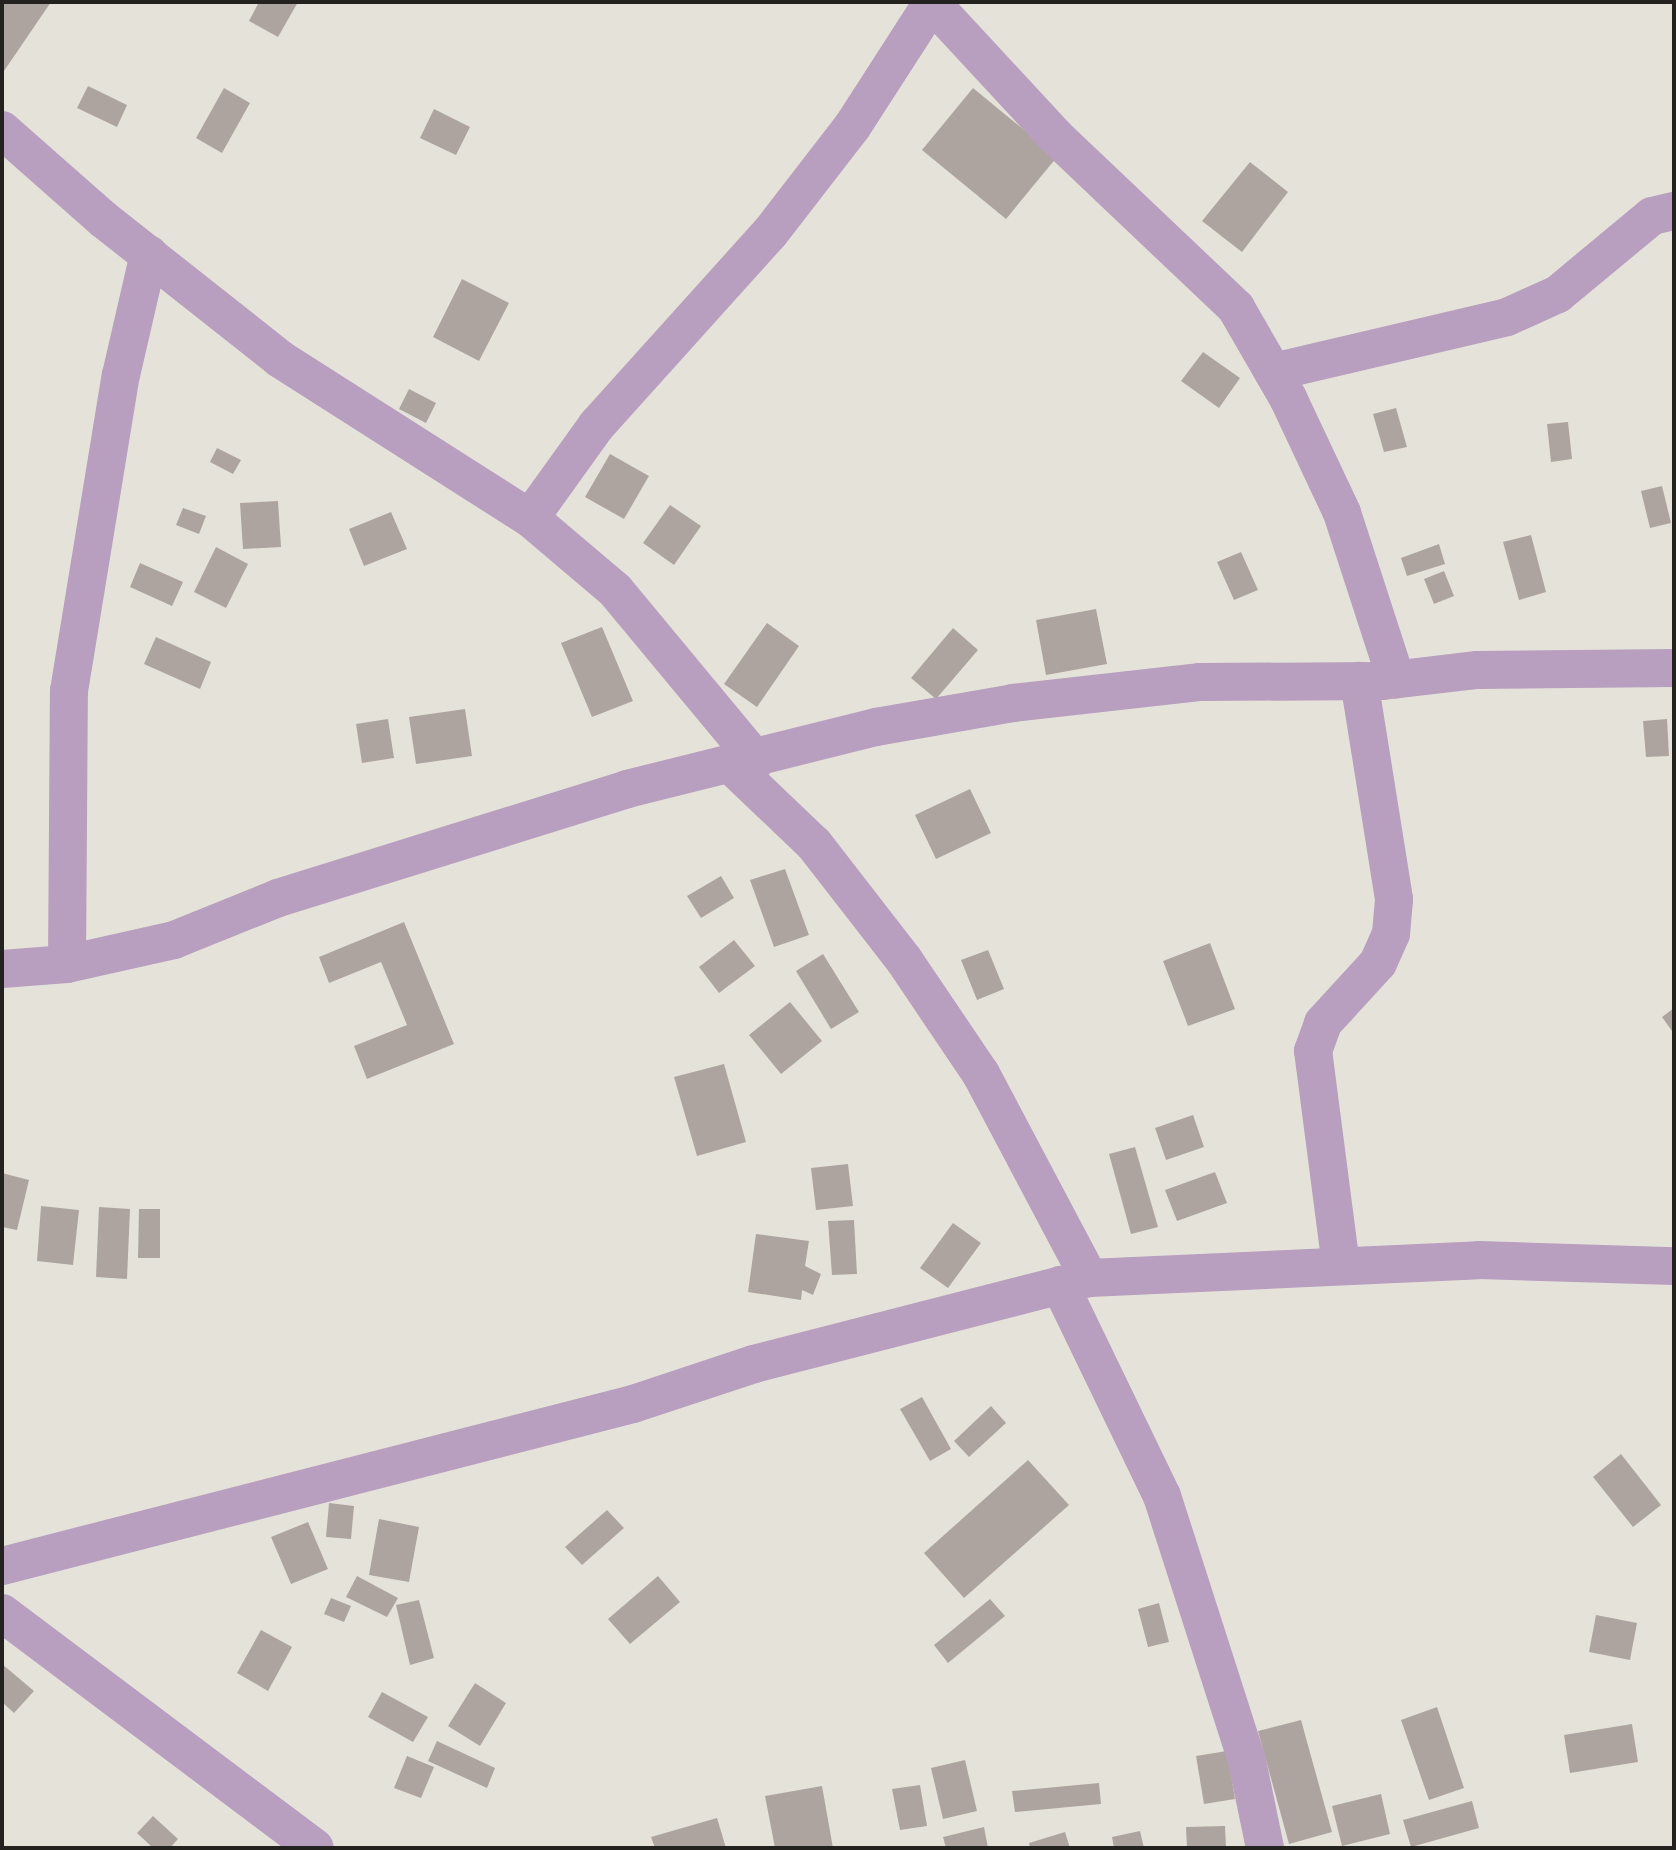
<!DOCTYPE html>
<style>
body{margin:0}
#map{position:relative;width:1676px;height:1850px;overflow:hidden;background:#e5e3d9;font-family:Cabin,sans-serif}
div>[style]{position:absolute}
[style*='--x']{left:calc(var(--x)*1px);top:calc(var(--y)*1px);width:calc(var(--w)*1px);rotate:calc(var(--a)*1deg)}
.building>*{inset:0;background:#aea49f}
.minor>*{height:38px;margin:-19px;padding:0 19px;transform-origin:19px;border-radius:19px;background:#b89ebf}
span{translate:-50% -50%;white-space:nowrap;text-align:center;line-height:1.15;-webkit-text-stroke:5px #fff;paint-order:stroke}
.frame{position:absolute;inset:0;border:4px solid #23221e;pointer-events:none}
</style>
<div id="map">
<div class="building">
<i style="clip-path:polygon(2px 2px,51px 2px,4px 71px,2px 70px)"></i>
<i style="clip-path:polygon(259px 2px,298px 2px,278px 37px,249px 21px)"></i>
<i style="clip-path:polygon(88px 86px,127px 105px,117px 127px,77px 108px)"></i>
<i style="clip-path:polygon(224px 88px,250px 103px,222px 153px,196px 138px)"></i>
<i style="clip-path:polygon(973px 88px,1057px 157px,1006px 219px,922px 150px)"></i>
<i style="clip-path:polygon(434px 109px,470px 127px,456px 155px,420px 138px)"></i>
<i style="clip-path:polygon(1250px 162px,1288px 192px,1242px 252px,1202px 221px)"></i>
<i style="clip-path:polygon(462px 279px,509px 303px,479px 361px,433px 337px)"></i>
<i style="clip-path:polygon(1203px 352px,1240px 378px,1219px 408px,1181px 381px)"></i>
<i style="clip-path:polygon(409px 389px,436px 403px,426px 423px,399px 409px)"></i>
<i style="clip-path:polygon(1396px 408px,1407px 447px,1384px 452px,1373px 414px)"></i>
<i style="clip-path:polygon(1568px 422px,1572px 459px,1551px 462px,1547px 424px)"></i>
<i style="clip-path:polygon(217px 448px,241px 460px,233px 474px,210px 462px)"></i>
<i style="clip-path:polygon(610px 454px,649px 476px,624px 519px,585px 497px)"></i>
<i style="clip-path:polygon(1662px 486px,1671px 523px,1650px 528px,1641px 491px)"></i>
<i style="clip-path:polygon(278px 501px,281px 547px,243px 549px,240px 503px)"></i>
<i style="clip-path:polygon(670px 505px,701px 526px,674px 565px,643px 543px)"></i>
<i style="clip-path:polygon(183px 508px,206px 516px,199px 534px,176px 525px)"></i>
<i style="clip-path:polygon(391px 512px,407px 549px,364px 566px,349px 529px)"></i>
<i style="clip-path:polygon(1531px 535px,1546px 592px,1519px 600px,1503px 542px)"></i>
<i style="clip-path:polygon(1439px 544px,1445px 564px,1407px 576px,1401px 558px)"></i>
<i style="clip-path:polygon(216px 547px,248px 564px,226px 608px,194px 592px)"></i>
<i style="clip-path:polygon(1241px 552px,1258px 590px,1234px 600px,1217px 562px)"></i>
<i style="clip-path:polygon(140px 563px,183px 582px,172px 606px,130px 587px)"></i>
<i style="clip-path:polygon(1444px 571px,1454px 596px,1434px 604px,1424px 579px)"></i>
<i style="clip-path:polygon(1096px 609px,1107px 664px,1046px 675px,1036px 620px)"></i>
<i style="clip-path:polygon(767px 623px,799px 646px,757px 707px,724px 684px)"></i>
<i style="clip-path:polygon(602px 627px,633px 701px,592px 717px,561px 643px)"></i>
<i style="clip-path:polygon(953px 628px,978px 650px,936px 699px,911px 678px)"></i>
<i style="clip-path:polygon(156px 637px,211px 662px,200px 689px,144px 664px)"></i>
<i style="clip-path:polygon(465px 709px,472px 756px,416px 764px,409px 717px)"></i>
<i style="clip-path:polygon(388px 719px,394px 758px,362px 763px,356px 724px)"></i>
<i style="clip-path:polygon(1667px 719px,1669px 756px,1646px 757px,1643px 721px)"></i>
<i style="clip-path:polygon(970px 789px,991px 833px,936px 859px,915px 815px)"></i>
<i style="clip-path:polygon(785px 869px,809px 935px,774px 947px,750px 880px)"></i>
<i style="clip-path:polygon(721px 876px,734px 898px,701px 918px,687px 896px)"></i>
<i style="clip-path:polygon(404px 922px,454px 1044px,367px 1079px,354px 1046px,407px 1025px,381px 962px,329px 983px,319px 957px)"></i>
<i style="clip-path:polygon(734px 940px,755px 966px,719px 993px,699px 967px)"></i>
<i style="clip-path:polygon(1210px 943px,1235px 1009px,1188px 1026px,1163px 961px)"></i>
<i style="clip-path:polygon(988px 950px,1004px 989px,977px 1000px,961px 960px)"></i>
<i style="clip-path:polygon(823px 954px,859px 1012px,831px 1029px,796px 971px)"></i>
<i style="clip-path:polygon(790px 1002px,822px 1041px,781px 1074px,749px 1035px)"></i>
<i style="clip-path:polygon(1674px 1008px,1674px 1029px,1672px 1031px,1662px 1017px)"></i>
<i style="clip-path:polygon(724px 1064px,746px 1142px,697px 1156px,674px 1077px)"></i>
<i style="clip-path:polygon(1193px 1115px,1204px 1147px,1166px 1160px,1155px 1128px)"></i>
<i style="clip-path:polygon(1135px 1147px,1158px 1227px,1131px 1234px,1109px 1154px)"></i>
<i style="clip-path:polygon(848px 1164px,853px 1206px,816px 1210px,811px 1168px)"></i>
<i style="clip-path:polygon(1215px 1172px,1227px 1203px,1177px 1221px,1165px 1190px)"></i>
<i style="clip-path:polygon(2px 1173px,29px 1180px,17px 1230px,2px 1227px)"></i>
<i style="clip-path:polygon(41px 1206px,79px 1210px,73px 1265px,37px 1261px)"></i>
<i style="clip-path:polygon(99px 1207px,130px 1209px,127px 1279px,96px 1277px)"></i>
<i style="clip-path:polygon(139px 1209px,160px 1209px,160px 1258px,138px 1258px)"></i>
<i style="clip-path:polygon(854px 1220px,857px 1274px,832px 1275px,828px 1221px)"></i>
<i style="clip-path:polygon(953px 1223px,981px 1243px,948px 1288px,920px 1268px)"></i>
<i style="clip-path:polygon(756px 1234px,809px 1241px,805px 1266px,821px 1274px,813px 1295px,802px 1290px,801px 1300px,748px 1292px)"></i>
<i style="clip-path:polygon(922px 1397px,951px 1449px,930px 1461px,900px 1409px)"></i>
<i style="clip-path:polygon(991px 1406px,1006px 1423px,969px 1457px,954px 1441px)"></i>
<i style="clip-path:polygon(1621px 1454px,1661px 1505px,1633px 1527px,1593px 1477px)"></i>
<i style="clip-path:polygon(1028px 1460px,1069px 1505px,964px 1598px,924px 1553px)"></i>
<i style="clip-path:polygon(329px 1503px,354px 1506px,351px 1539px,326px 1537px)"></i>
<i style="clip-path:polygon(607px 1510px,624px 1528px,582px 1565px,565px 1547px)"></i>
<i style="clip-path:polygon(379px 1519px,419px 1527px,409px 1582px,369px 1575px)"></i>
<i style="clip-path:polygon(308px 1522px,328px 1569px,291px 1584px,271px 1537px)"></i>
<i style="clip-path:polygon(357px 1576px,398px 1598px,387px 1617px,346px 1597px)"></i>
<i style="clip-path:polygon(658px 1576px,680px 1602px,630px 1644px,608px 1619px)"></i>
<i style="clip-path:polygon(331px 1598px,351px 1606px,344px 1622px,324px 1614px)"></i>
<i style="clip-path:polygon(990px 1599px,1005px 1616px,948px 1663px,934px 1645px)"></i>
<i style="clip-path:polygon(419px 1600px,434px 1658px,410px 1665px,396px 1605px)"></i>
<i style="clip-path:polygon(1159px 1603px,1169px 1642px,1148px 1647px,1138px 1609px)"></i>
<i style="clip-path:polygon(1596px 1615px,1637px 1623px,1630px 1660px,1589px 1652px)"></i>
<i style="clip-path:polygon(261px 1630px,292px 1647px,268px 1691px,237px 1673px)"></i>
<i style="clip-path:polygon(2px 1664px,34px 1691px,14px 1713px,2px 1702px)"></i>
<i style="clip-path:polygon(475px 1683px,506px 1703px,480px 1746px,448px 1726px)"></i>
<i style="clip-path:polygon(382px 1692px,428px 1717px,413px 1742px,368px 1717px)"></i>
<i style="clip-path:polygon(1437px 1707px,1464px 1788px,1429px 1800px,1401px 1720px)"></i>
<i style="clip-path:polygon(1301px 1720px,1332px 1832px,1289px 1844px,1258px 1731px)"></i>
<i style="clip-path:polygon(1632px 1724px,1638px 1762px,1570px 1773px,1564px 1735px)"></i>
<i style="clip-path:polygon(437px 1741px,495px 1768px,487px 1788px,428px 1761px)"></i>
<i style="clip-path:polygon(1227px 1751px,1235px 1799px,1204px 1804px,1196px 1756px)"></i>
<i style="clip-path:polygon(407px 1756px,434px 1767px,421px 1798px,394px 1788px)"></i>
<i style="clip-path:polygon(965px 1760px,977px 1811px,943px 1819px,931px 1768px)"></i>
<i style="clip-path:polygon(1099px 1783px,1101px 1804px,1015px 1812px,1012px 1791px)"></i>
<i style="clip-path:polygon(920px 1785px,927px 1826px,900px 1830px,892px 1789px)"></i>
<i style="clip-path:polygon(822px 1786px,833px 1848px,775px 1848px,765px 1796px)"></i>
<i style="clip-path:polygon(1381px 1794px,1390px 1834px,1342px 1846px,1332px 1806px)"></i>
<i style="clip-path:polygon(1472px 1801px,1479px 1828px,1411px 1847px,1403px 1820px)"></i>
<i style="clip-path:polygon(153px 1816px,178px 1839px,170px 1848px,153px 1848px,137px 1833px)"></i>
<i style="clip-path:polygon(717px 1818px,726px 1848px,655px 1848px,651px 1837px)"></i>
<i style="clip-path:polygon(1225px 1826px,1226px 1848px,1187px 1848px,1186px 1827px)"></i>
<i style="clip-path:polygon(984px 1827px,988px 1848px,946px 1848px,943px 1837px)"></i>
<i style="clip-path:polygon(1140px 1831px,1144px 1848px,1114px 1848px,1112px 1837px)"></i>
<i style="clip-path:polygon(1065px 1832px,1070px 1848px,1030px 1848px,1029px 1843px)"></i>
</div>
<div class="minor">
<i style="--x:931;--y:2;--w:183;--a:47.2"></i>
<i style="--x:1055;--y:136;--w:250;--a:43.5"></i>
<i style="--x:1236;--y:308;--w:104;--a:60"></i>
<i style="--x:1288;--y:398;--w:127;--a:64.8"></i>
<i style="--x:1342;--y:513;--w:175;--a:72"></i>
<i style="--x:2;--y:130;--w:135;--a:41.4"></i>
<i style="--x:103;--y:219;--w:226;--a:38.3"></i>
<i style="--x:280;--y:359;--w:296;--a:32.5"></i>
<i style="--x:530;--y:518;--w:111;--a:40.3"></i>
<i style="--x:615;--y:590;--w:221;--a:50.3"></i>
<i style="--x:1273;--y:372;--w:240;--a:-13.2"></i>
<i style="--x:1507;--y:317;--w:56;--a:-24.3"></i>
<i style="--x:1558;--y:294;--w:122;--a:-39.7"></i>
<i style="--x:1652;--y:216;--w:23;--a:-13"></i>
<i style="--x:530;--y:518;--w:113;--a:-54.3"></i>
<i style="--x:596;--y:426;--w:260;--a:-48"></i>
<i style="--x:770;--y:233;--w:134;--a:-52.3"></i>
<i style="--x:852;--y:127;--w:148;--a:-57.2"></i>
<i style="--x:732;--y:766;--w:113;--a:43.6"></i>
<i style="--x:814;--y:844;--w:147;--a:52.2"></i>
<i style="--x:904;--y:960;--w:138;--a:56"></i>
<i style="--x:981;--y:1074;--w:231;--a:62.1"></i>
<i style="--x:67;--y:964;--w:273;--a:-89.6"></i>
<i style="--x:69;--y:691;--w:320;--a:-80.7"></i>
<i style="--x:121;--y:375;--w:124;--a:-77"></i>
<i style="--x:2;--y:969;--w:65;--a:-4.4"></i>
<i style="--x:67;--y:964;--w:110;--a:-12.6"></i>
<i style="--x:174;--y:940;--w:112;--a:-22"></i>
<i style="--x:278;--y:898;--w:366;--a:-17.3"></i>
<i style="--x:627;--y:789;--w:257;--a:-14"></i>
<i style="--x:876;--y:727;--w:139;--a:-9.9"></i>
<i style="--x:1013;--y:703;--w:187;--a:-6.4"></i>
<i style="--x:1199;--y:682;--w:184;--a:-0.3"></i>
<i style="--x:1383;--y:681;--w:95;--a:-6.7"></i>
<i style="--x:1477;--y:670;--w:197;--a:-0.6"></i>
<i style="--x:1341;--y:1266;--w:217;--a:-97.4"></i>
<i style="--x:1313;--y:1051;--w:30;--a:-70"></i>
<i style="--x:1323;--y:1023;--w:81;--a:-47.5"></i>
<i style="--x:1378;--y:963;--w:32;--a:-66"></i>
<i style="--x:1391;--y:934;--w:35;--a:-85"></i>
<i style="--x:1394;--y:899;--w:221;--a:-99.1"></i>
<i style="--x:1060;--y:1285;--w:234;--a:64.2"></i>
<i style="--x:1162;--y:1496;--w:278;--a:72.2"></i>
<i style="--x:1247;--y:1761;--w:89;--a:78.3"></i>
<i style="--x:2;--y:1566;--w:651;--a:-14.4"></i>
<i style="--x:633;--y:1404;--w:127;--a:-18.3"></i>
<i style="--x:754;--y:1364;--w:346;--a:-14.4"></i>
<i style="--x:1089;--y:1278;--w:390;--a:-2.6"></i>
<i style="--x:1479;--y:1260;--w:195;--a:1.8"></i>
<i style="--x:2;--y:1613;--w:391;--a:36.9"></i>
</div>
<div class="frame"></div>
</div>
